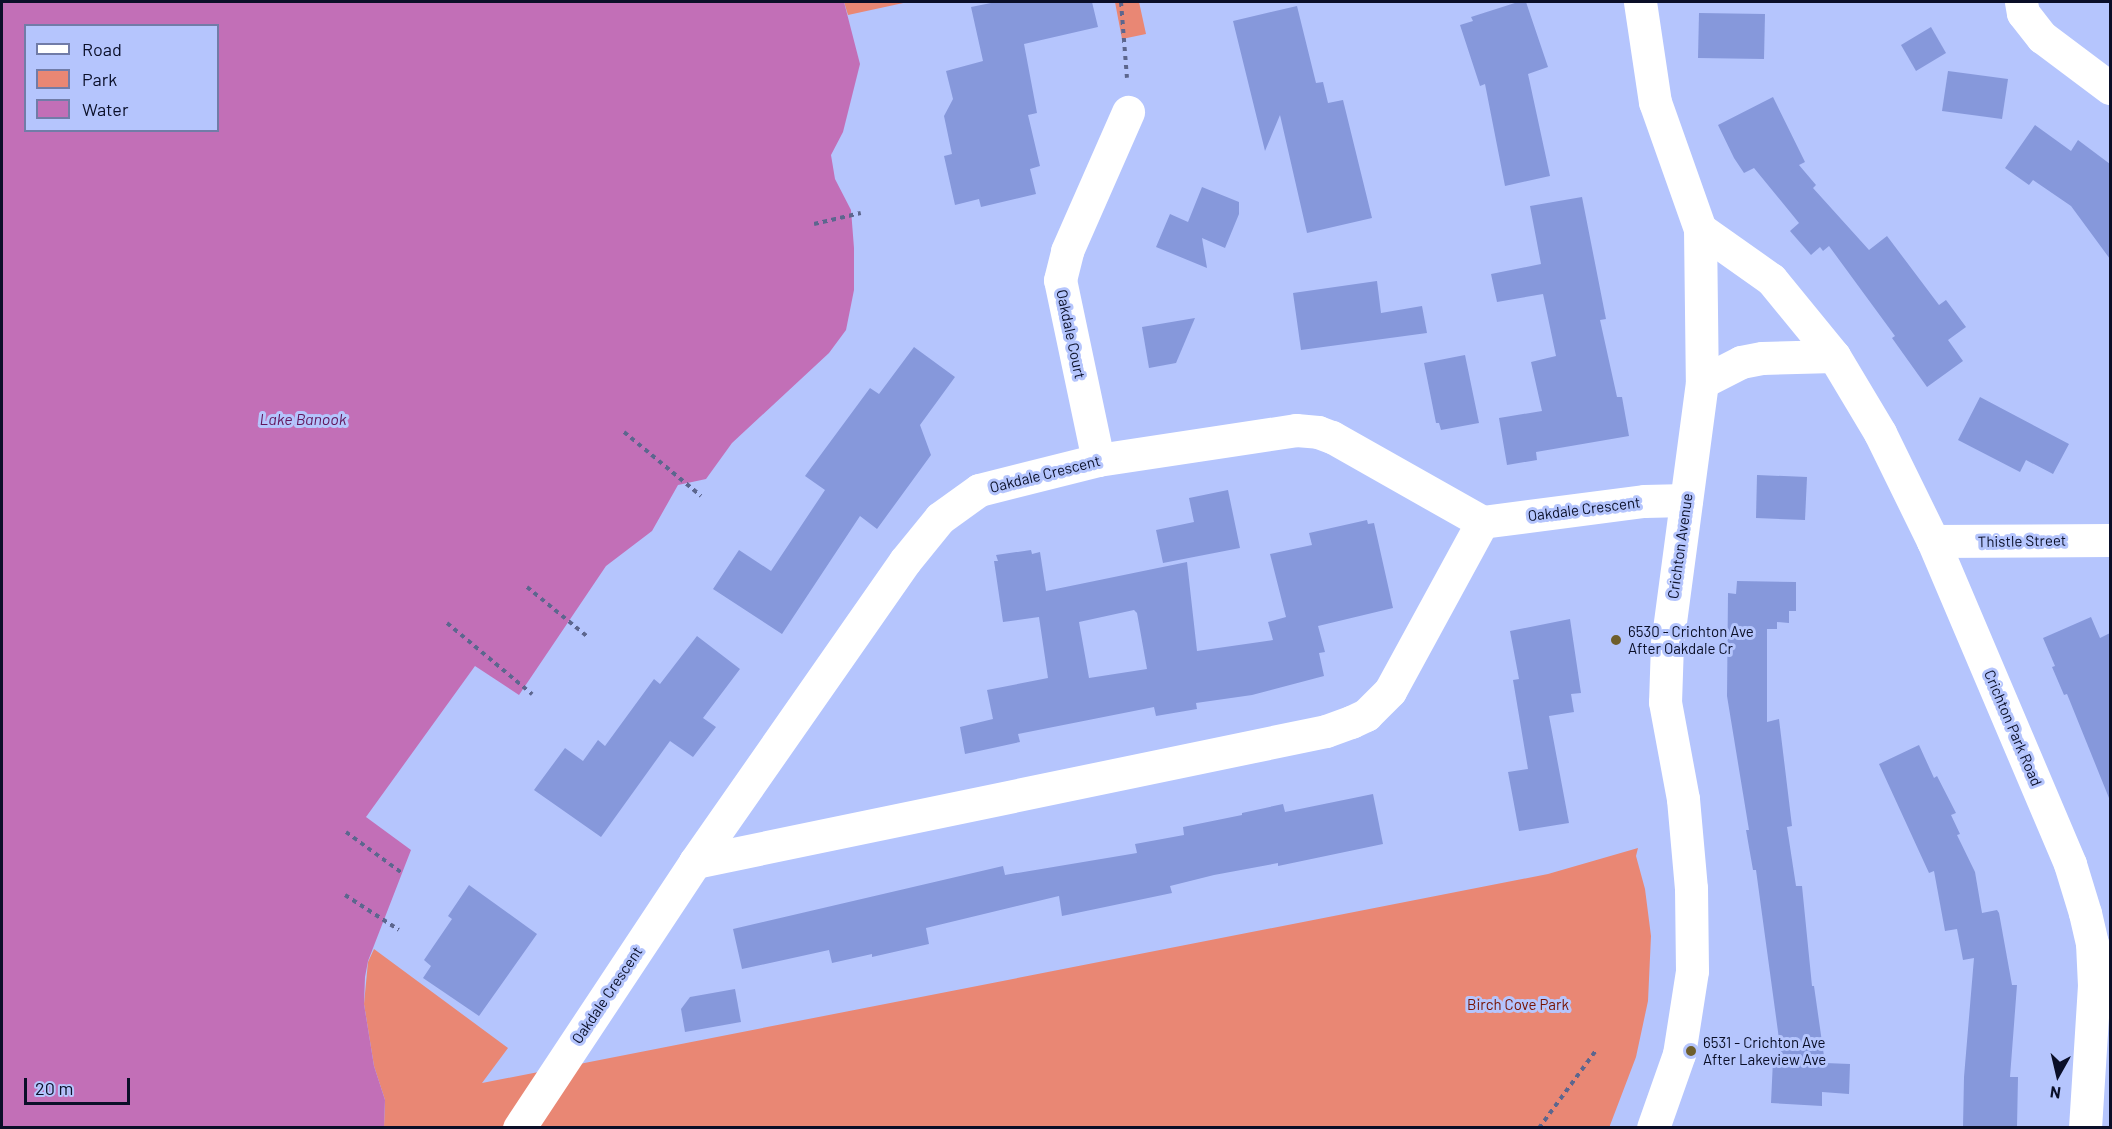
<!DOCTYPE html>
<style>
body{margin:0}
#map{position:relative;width:2112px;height:1129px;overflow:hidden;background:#b5c5fd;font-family:Barlow,sans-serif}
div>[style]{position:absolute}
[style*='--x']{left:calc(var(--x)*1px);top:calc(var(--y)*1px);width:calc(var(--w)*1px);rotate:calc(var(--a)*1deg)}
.green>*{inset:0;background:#e98774}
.water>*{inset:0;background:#c26fb7}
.building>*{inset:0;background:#8698db}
.path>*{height:4px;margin-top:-2px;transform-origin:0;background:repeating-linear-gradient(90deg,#5c668e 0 4.5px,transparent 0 9px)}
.minor>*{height:33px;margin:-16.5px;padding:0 16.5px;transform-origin:16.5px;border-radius:16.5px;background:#fff}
.dots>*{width:16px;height:16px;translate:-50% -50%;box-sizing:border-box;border:3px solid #b5c5fd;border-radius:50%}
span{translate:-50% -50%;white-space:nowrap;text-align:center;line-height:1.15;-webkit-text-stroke:6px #b5c5fd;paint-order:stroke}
.street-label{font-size:15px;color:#0a0f28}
.poi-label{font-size:15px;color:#0a0f28}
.left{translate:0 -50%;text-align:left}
.park-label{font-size:15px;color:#761303}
.water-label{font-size:16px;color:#63175c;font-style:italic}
.frame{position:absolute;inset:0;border:3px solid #0a0f28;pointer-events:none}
.legend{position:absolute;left:24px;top:24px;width:195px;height:108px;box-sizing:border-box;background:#b5c5fd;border:2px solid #717ca8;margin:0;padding:8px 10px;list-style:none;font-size:18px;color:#0a0f28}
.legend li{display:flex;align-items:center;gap:12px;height:30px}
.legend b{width:30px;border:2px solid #717ca8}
.north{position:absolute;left:2028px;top:1045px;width:60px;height:60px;-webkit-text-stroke:4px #b5c5fd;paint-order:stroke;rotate:188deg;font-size:16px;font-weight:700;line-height:24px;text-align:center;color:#0a0f28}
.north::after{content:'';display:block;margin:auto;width:21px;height:27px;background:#0a0f28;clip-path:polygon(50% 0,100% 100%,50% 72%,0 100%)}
.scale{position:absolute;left:24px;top:1078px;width:106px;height:27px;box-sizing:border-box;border:3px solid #0a0f28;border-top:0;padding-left:8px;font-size:18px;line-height:21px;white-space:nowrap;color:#0a0f28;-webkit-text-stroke:4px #b5c5fd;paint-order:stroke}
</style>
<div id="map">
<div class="green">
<i style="clip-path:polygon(844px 2px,908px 2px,848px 15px)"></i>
<i style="clip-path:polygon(1115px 2px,1139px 2px,1146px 34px,1122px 39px)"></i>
<i style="clip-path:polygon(1638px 848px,1636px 856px,1645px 889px,1651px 936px,1648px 1001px,1636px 1057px,1609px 1128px,384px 1127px,385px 1100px,374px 1066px,364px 1004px,368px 962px,374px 949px,508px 1048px,482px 1083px,1548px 874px)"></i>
</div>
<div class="water">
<i style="clip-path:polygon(evenodd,2px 2px,844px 2px,860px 64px,843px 132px,831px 155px,835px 179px,851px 210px,854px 248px,854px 290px,846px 330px,829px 353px,732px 443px,706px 479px,678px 485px,652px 531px,606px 566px,519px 695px,475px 666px,366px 817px,411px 850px,368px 961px,365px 977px,364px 1004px,374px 1066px,385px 1100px,384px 1127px,2px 1127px,2px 2px,26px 26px,218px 26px,218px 130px,26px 130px,26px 26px)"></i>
</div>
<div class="building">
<i style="clip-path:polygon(996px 2px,1092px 2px,1098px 27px,1024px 44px,1037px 113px,1028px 115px,1040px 166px,1030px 169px,1036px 194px,981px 207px,979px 199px,955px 205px,944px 156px,952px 154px,944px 116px,953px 99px,946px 71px,983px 61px,971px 7px)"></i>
<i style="clip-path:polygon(1518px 2px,1526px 2px,1548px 67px,1528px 74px,1550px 176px,1505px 186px,1485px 84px,1480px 86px,1460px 25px,1473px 21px,1471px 17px)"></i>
<i style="clip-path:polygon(1297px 6px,1316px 83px,1323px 82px,1328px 103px,1343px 100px,1372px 218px,1307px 233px,1280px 115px,1265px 151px,1233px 21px)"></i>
<i style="clip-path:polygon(1699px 13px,1765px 14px,1764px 59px,1698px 58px)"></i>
<i style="clip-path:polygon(1931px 27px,1946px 53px,1916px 71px,1901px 45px)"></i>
<i style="clip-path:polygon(1948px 71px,2008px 79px,2002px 119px,1942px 111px)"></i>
<i style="clip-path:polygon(1773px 97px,1805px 162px,1799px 165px,1816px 185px,1813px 188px,1869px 250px,1887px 236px,1939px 305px,1946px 300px,1966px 327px,1948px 340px,1963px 361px,1927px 387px,1892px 338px,1895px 336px,1829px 246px,1823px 251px,1820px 247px,1811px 255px,1790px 231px,1799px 223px,1754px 168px,1744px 173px,1734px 158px,1718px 125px)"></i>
<i style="clip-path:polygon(2035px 125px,2071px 151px,2078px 140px,2110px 164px,2110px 259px,2071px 206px,2033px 180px,2029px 185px,2005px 168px)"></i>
<i style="clip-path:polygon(1202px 187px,1239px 202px,1239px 214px,1225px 248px,1202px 238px,1207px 268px,1156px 247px,1170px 214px,1188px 222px)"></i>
<i style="clip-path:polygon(1582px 197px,1606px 319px,1600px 320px,1617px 397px,1622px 397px,1629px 436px,1536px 452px,1537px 460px,1507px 465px,1499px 418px,1542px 411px,1531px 362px,1556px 356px,1543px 294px,1497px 302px,1491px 274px,1541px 264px,1530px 206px)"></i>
<i style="clip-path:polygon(1377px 281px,1381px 313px,1422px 306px,1427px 333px,1301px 350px,1293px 293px)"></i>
<i style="clip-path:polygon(1195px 318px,1176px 363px,1149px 368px,1142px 327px)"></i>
<i style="clip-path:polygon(914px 347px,955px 377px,920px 425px,931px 455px,877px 529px,860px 516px,782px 634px,713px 589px,739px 550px,771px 571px,825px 490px,805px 476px,870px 388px,879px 394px)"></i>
<i style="clip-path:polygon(1465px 355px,1479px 423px,1441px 430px,1439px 423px,1436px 423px,1424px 363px)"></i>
<i style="clip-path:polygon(1980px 397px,2069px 444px,2053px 474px,2026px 460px,2020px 472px,1958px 440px)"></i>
<i style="clip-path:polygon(1757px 475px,1807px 477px,1805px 520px,1756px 518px)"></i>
<i style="clip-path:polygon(1228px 490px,1240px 548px,1163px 563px,1156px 530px,1194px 522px,1189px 498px)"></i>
<i style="clip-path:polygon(evenodd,1367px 520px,1368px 524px,1374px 523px,1393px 608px,1318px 626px,1325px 652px,1319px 653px,1324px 676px,1252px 695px,1196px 703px,1197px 709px,1156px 716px,1154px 707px,1018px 734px,1020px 742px,965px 754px,960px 727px,993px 719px,987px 690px,1048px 678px,1039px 617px,1003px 622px,994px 561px,998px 561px,996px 555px,1031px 550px,1032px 554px,1040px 552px,1046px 591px,1187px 562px,1197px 651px,1273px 640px,1268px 622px,1286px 617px,1270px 554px,1312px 545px,1309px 533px,1367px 520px,1134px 610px,1137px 613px,1147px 669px,1089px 678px,1079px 622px,1134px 610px)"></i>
<i style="clip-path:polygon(1737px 581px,1796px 582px,1796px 611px,1789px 611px,1789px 623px,1777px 622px,1777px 629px,1767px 629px,1767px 722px,1779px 719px,1792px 826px,1787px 827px,1796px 886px,1802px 886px,1812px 986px,1814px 986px,1825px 1063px,1850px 1064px,1849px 1094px,1822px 1092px,1822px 1106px,1771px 1103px,1773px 1060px,1782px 1061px,1756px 870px,1753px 870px,1746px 830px,1749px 830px,1727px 696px,1728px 593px,1736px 594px)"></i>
<i style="clip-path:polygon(2091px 617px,2100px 638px,2110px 633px,2109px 798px,2067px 694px,2064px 695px,2052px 667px,2055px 666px,2043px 638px)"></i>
<i style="clip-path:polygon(1570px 619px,1581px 693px,1571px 694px,1574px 712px,1549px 716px,1569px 823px,1519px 831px,1508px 772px,1528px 769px,1513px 680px,1519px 679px,1510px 631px)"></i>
<i style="clip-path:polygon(697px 636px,740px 669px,703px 718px,716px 727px,693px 757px,670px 741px,601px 837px,534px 790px,565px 748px,583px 761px,598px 740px,605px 746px,654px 679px,660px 684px)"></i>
<i style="clip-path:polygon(1919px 745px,1934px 778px,1937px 776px,1956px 813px,1951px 815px,1960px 834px,1957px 835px,1975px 872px,1982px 913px,1997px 910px,1999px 913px,2012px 985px,2017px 985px,2010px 1077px,2018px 1077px,2017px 1127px,1963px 1127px,1964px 1077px,1974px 958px,1963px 960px,1957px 929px,1945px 931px,1934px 871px,1929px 873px,1879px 764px)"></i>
<i style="clip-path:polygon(1373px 794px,1383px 844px,1278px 866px,1278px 863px,1214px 875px,1170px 886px,1172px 893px,1062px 916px,1059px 896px,926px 928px,929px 944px,872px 957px,872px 954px,832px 963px,829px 950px,742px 969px,733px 929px,1003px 866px,1005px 875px,1137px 853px,1135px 844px,1184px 835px,1183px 827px,1242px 815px,1242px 813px,1283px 804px,1285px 812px)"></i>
<i style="clip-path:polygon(469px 885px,537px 934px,479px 1016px,423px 978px,431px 966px,424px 960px,452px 919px,448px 916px)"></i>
<i style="clip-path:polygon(735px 989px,741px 1022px,685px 1032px,681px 1009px,690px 997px)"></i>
</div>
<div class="path">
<i style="--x:1121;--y:2;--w:76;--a:85.5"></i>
<i style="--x:814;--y:224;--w:48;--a:-13.2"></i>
<i style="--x:624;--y:432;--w:100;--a:39.7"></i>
<i style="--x:527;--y:587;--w:80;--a:39.4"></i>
<i style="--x:447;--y:623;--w:111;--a:39.9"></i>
<i style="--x:346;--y:832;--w:69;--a:36.2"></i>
<i style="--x:345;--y:895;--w:64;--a:32.9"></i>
<i style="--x:1539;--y:1128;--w:98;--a:-53.7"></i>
</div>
<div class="minor">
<i style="--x:1640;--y:2;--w:101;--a:81.5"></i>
<i style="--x:1655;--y:102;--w:135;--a:70.5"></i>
<i style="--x:1700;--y:229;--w:153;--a:89.3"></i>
<i style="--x:1702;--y:382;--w:263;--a:97.6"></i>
<i style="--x:1667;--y:643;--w:59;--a:91.9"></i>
<i style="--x:1665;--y:702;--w:99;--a:79.5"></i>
<i style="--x:1683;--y:799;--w:89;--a:84.9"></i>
<i style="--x:1691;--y:888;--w:83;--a:89.3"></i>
<i style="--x:1692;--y:971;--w:84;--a:98.9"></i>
<i style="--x:1679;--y:1054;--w:78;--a:109.4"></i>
<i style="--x:2021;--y:2;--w:11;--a:80"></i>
<i style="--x:2023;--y:13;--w:31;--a:52"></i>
<i style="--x:2042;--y:37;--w:85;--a:36.9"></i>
<i style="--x:1700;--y:229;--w:87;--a:35.2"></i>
<i style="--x:1771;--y:279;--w:99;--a:50.7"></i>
<i style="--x:1834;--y:356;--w:90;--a:59.1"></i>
<i style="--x:1880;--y:433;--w:120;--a:63.9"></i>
<i style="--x:1933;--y:541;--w:351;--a:67"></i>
<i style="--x:2070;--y:864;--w:51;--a:73"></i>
<i style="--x:2085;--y:913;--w:31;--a:77"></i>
<i style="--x:2092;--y:943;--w:42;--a:87.3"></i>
<i style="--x:2094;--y:985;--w:143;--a:93.6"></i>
<i style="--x:1702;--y:382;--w:44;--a:-27.1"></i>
<i style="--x:1741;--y:362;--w:21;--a:-11"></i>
<i style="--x:1762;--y:358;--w:72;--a:-1.6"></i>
<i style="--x:1098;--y:460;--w:184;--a:-101.9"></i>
<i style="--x:1060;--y:280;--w:30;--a:-76"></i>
<i style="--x:1067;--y:251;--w:152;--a:-66.3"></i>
<i style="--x:1933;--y:541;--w:177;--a:-0.3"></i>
<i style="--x:695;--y:862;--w:644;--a:-11.73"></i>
<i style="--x:1326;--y:731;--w:27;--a:-20"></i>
<i style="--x:1351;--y:722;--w:17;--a:-25"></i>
<i style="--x:1366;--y:715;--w:34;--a:-45"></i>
<i style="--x:1390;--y:691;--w:192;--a:-61.4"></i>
<i style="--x:519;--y:1128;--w:319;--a:-56.5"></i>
<i style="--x:695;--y:862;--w:367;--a:-55.1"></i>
<i style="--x:905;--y:561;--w:55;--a:-50.9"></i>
<i style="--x:940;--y:518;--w:48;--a:-35.7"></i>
<i style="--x:979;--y:490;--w:123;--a:-14.1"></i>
<i style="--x:1098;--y:460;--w:200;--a:-8.6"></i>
<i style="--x:1296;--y:430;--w:22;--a:5"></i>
<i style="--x:1318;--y:432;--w:15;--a:20"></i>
<i style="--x:1332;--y:437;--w:172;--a:29.5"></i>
<i style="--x:1482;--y:522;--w:163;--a:-7.4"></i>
<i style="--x:1644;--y:501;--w:42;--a:-1.4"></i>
</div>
<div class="dots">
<i style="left:1616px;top:640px;background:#6e5e2c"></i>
<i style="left:1691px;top:1051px;background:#6e5e2c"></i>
</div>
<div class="street-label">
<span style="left:1071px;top:334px;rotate:78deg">Oakdale Court</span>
<span style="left:1045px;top:474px;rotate:-14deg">Oakdale Crescent</span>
<span style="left:1584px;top:509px;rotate:-7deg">Oakdale Crescent</span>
<span style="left:2022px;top:541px;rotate:-1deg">Thistle Street</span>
<span style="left:1680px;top:546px;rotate:-82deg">Crichton Avenue</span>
<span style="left:2013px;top:728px;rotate:67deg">Crichton Park Road</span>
<span style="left:607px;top:995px;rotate:-56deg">Oakdale Crescent</span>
</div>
<div class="poi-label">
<span class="left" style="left:1628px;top:640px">6530 - Crichton Ave<br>After Oakdale Cr</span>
<span class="left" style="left:1703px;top:1051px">6531 - Crichton Ave<br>After Lakeview Ave</span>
</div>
<div class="park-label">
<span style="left:1518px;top:1005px">Birch Cove Park</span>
</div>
<div class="water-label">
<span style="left:303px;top:419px">Lake Banook</span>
</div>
<div class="frame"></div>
<ul class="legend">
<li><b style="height:8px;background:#fff"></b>Road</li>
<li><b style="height:16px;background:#e98774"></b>Park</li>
<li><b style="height:16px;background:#c26fb7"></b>Water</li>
</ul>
<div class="north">N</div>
<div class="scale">20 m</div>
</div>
